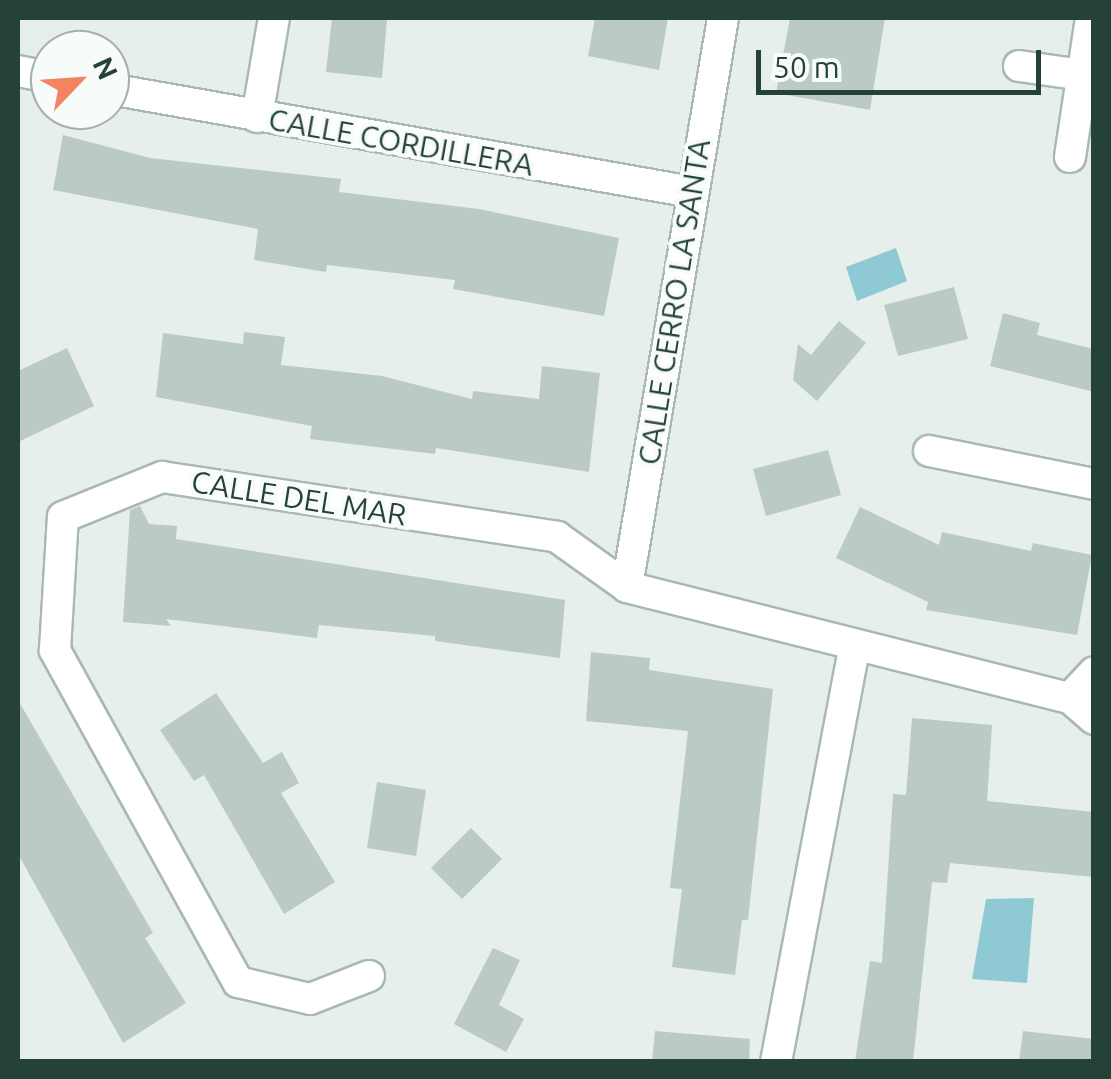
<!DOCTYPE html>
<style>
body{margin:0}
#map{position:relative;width:1111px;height:1079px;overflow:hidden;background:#e6efeb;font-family:Ubuntu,sans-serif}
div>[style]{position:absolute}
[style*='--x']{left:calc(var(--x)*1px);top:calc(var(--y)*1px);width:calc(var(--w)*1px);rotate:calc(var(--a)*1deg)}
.water>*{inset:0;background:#8ec9d4}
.building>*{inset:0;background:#bbcac4}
.roads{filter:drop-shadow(2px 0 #a8b8b2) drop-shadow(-2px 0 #a8b8b2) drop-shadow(0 2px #a8b8b2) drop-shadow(0 -2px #a8b8b2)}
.minor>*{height:30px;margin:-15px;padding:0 15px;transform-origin:15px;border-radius:15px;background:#fff}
span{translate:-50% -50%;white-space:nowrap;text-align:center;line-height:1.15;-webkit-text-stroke:8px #f7fbf9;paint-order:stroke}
.street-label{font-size:30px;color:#24423a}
.frame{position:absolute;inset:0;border:20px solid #24423a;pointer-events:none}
.north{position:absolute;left:30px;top:30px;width:100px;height:100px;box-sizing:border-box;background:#f7fbf9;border:2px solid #a3b1ad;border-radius:50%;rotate:65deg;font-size:28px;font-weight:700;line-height:40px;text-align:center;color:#24423a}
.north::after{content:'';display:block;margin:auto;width:35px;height:45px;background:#f4845f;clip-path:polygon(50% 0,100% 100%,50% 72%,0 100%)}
.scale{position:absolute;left:756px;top:50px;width:285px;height:45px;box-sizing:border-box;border:5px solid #24423a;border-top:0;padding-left:12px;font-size:30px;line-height:35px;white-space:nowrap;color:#24423a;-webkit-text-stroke:8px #f7fbf9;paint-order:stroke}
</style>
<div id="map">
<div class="water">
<i style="clip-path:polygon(896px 248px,907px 281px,857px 301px,846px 267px)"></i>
<i style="clip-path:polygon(1034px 898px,1027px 983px,972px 979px,986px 899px)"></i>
</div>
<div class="building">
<i style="clip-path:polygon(332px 18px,387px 20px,382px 78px,326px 72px)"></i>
<i style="clip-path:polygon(595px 18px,668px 18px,659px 70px,588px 56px)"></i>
<i style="clip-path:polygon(790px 18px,885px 18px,870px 110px,776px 93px)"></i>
<i style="clip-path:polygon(63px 135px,150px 158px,341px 179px,339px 192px,479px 209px,619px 238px,604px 316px,453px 289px,455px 280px,327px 265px,326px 272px,254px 260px,258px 229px,53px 190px)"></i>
<i style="clip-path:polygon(954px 287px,968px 339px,898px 356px,884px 305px)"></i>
<i style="clip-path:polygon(1003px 313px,1040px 323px,1037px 335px,1094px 349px,1094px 392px,990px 366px)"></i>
<i style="clip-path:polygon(839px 321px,866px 343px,817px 401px,793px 380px,798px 344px,811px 355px)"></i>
<i style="clip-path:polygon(244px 332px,285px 337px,281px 365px,382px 376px,472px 399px,473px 391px,539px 399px,542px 366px,600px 373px,589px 472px,436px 448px,435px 454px,310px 439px,312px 426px,156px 397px,163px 333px,243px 344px)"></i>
<i style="clip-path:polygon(67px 348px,94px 406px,18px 442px,18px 371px)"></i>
<i style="clip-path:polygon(828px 450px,841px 495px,766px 516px,753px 469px)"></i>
<i style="clip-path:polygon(140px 506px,149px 524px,177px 526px,176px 539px,565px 600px,560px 658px,435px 641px,435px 636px,319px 625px,317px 638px,166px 619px,171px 626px,123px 622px,130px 510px)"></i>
<i style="clip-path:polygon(860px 507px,939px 545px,942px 532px,1031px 551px,1033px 543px,1092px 555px,1077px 635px,926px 610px,928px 602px,836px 558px)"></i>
<i style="clip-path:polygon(591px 652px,650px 658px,649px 670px,773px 689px,748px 920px,742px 920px,735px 975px,672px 967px,682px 889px,670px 888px,688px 731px,586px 721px)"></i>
<i style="clip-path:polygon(216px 693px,263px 763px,282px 752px,299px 783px,281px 793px,335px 882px,284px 914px,204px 775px,194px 781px,160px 730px)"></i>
<i style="clip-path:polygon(18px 700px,153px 933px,145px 938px,186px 1003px,123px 1043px,18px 854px)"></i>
<i style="clip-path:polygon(912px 718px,992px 725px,987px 801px,1094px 812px,1094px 877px,950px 863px,947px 883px,932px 882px,913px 1062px,855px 1062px,870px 961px,882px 963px,893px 794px,906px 795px)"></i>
<i style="clip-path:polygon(377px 782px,426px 790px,416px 856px,367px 848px)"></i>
<i style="clip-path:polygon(471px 828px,502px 859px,462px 899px,431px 868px)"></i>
<i style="clip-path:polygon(493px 948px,520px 960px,499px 1005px,524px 1019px,506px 1052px,454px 1024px)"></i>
<i style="clip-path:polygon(655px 1031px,750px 1039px,749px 1062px,652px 1062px)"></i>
<i style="clip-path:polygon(1023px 1031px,1094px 1039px,1094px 1062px,1019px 1062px)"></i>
</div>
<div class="roads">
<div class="minor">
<i style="--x:1019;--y:66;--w:64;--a:8.1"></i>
<i style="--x:18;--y:71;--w:33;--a:11"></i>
<i style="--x:110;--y:89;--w:591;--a:10.04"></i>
<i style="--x:257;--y:117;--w:100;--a:-80.3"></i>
<i style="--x:1070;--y:157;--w:141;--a:-81.4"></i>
<i style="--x:929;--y:451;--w:168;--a:11.3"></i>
<i style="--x:627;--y:587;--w:577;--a:-80.42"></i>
<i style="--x:1070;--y:698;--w:35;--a:-47"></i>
<i style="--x:369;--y:976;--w:63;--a:158.7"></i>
<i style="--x:310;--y:999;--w:74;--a:-166.7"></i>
<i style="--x:238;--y:982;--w:379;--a:-118.9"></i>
<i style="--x:55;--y:650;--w:133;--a:-86.6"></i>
<i style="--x:63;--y:517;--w:107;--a:-22"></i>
<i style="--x:162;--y:477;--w:400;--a:8.6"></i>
<i style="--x:557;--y:537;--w:86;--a:35.5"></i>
<i style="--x:627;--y:587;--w:457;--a:14.1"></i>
<i style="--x:1070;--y:698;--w:32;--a:41"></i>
<i style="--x:776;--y:1062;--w:424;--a:-79.3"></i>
</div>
</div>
<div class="street-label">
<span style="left:401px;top:142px;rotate:10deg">CALLE CORDILLERA</span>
<span style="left:674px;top:302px;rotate:-81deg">CALLE CERRO LA SANTA</span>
<span style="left:299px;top:498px;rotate:9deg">CALLE DEL MAR</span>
</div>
<div class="frame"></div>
<div class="north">N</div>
<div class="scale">50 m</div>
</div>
